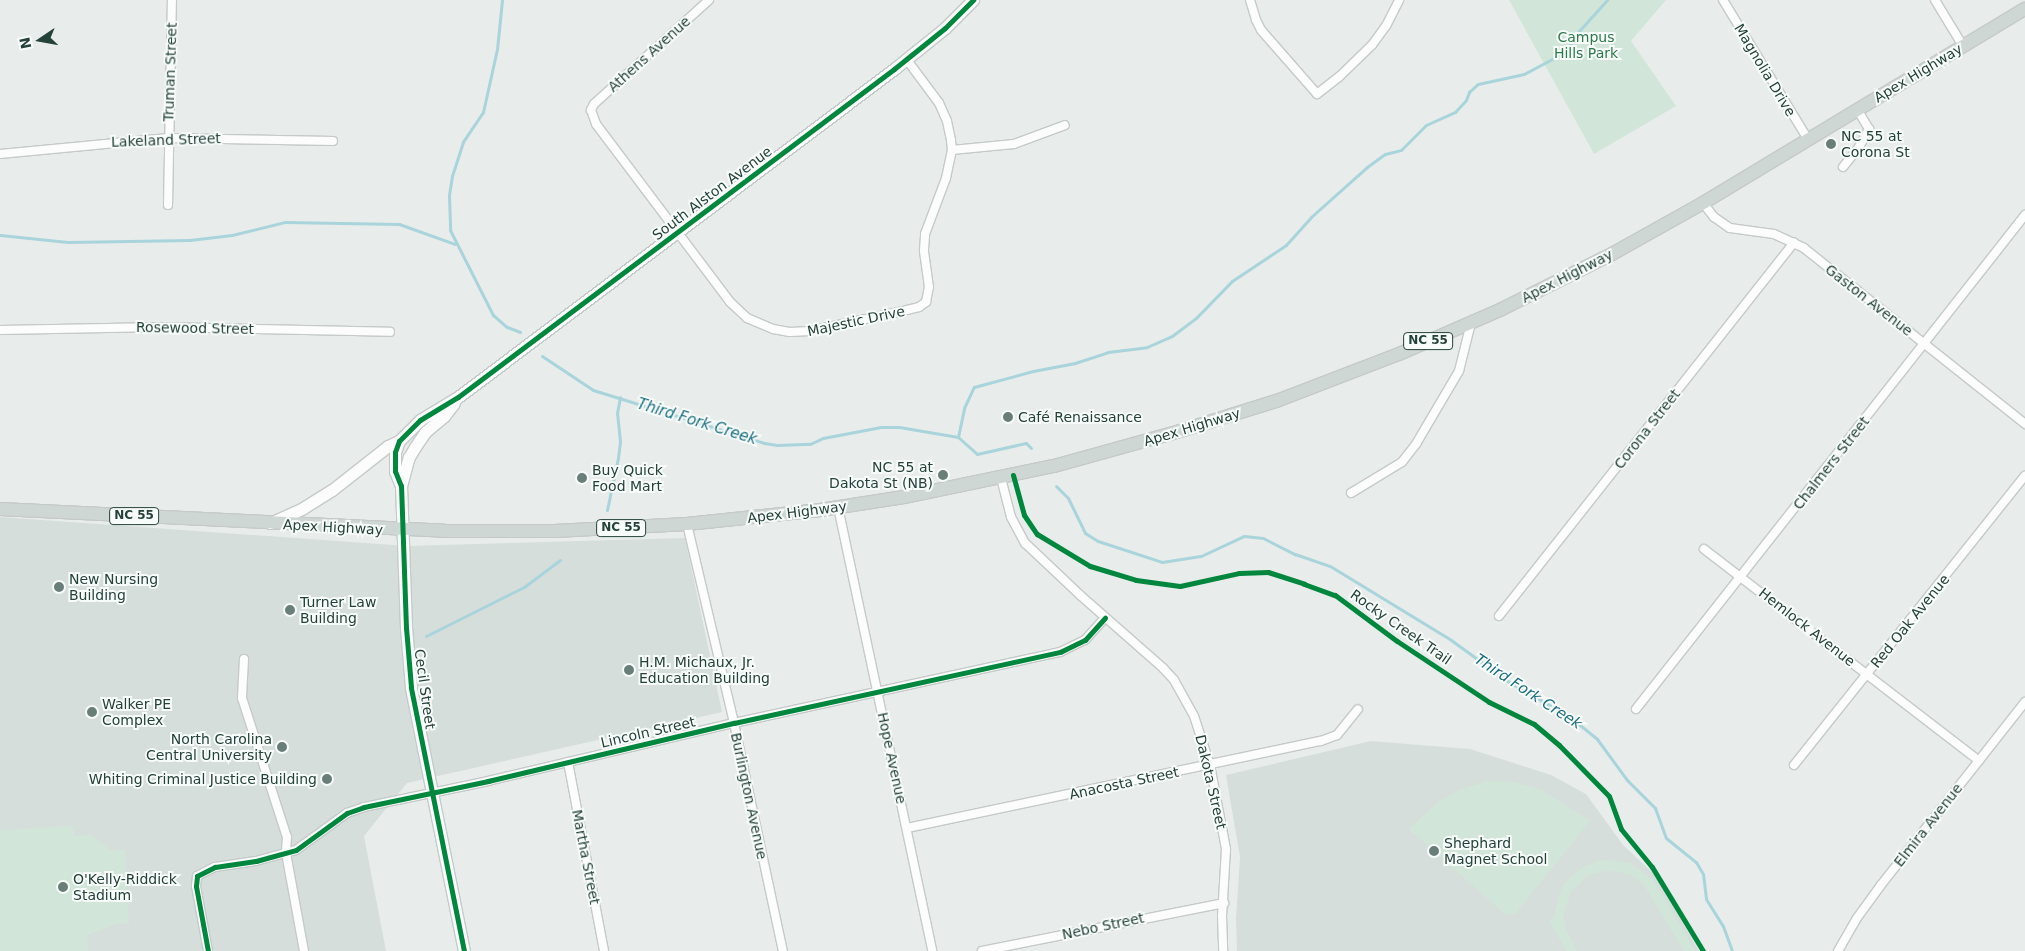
<!DOCTYPE html>
<meta charset="utf-8">
<style>
body{margin:0}
#map{position:relative;width:2025px;height:951px;overflow:hidden;background:#e8edeb;font-family:"DejaVu Sans",sans-serif}
div>[style]{position:absolute}
[style*='--x']{left:calc(var(--x)*1px);top:calc(var(--y)*1px);width:calc(var(--w)*1px);rotate:calc(var(--a)*1deg)}
.built>*{inset:0;background:#d6dedb}
.green>*{inset:0;background:#d1e6d8}
.stream>*{height:3px;margin:-1.5px;padding:0 1.5px;transform-origin:1.5px;border-radius:1.5px;background:#a9d4db}
.roads{filter:drop-shadow(1px 0 #c5cac8) drop-shadow(-1px 0 #c5cac8) drop-shadow(0 1px #c5cac8) drop-shadow(0 -1px #c5cac8)}
.street>*{height:8px;margin:-4px;padding:0 4px;transform-origin:4px;border-radius:4px;background:#fcfcfc}
.secondary>*{height:11px;margin:-5.5px;padding:0 5.5px;transform-origin:5.5px;border-radius:5.5px;background:#fcfcfc}
.primary>*{height:12px;margin:-6px;padding:0 6px;transform-origin:6px;border-radius:6px;background:#cfd7d5}
.cycleway>*{height:5px;margin:-2.5px;padding:0 2.5px;transform-origin:2.5px;border-radius:2.5px;background:#00873e}
.dots>*{width:14px;height:14px;translate:-50% -50%;box-sizing:border-box;border:2px solid #f7fbf9;border-radius:50%}
span{translate:-50% -50%;white-space:nowrap;text-align:center;line-height:1.15;-webkit-text-stroke:4px #f7fbf9;paint-order:stroke}
.shield-label span{padding:1px 4px;background:#f7fbf9;border:1px solid;border-radius:4px;-webkit-text-stroke-width:0}
.shield-label{font-size:12px;color:#24423a;font-weight:700}
.park-label{font-size:14px;color:#2d7a4b}
.street-label{font-size:14px;color:#24423a}
.poi-label{font-size:14px;color:#24423a}
.left{translate:0 -50%;text-align:left}
.right{translate:-100% -50%;text-align:right}
.water-label{font-size:15px;color:#1c6f80;font-style:italic}
.north{position:absolute;left:15px;top:15px;width:50px;height:50px;-webkit-text-stroke:4px #f7fbf9;paint-order:stroke;rotate:258deg;font-size:14px;font-weight:700;line-height:20px;text-align:center;color:#24423a}
.north::after{content:'';display:block;margin:auto;width:18px;height:22px;background:#24423a;clip-path:polygon(50% 0,100% 100%,50% 72%,0 100%)}
</style>
<div id="map">
<div class="built">
<i style="clip-path:polygon(0 517px,407px 546px,685px 538px,722px 712px,407px 783px,364px 836px,386px 951px,0 951px)"></i>
<i style="clip-path:polygon(1371px 741px,1470px 749px,1551px 775px,1586px 794px,1623px 845px,1655px 875px,1699px 951px,1237px 951px,1236px 919px,1240px 857px,1226px 775px)"></i>
</div>
<div class="green">
<i style="clip-path:polygon(1509px 0,1666px 0,1631px 41px,1676px 106px,1594px 154px)"></i>
<i style="clip-path:polygon(1488px 781px,1514px 782px,1542px 790px,1590px 821px,1514px 915px,1506px 915px,1409px 829px,1438px 802px,1460px 790px)"></i>
<i style="clip-path:polygon(73px 826px,74px 836px,91px 835px,111px 851px,125px 850px,129px 923px,116px 924px,87px 935px,88px 951px,0 951px,0 830px)"></i>
<i style="clip-path:polygon(1611px 860px,1632px 864px,1654px 881px,1695px 951px,1684px 951px,1644px 885px,1632px 875px,1610px 870px,1589px 875px,1571px 891px,1563px 916px,1566px 930px,1577px 951px,1567px 951px,1549px 921px,1554px 917px,1560px 892px,1564px 884px,1583px 867px,1599px 861px)"></i>
</div>
<div class="stream">
<i style="--x:502;--y:0;--w:49;--a:95.8"></i>
<i style="--x:497;--y:49;--w:65;--a:102.5"></i>
<i style="--x:483;--y:112;--w:36;--a:124"></i>
<i style="--x:463;--y:142;--w:36;--a:108"></i>
<i style="--x:452;--y:176;--w:20;--a:99"></i>
<i style="--x:449;--y:196;--w:34;--a:88"></i>
<i style="--x:450;--y:230;--w:95;--a:63.2"></i>
<i style="--x:493;--y:315;--w:18;--a:41"></i>
<i style="--x:507;--y:327;--w:14;--a:21"></i>
<i style="--x:0;--y:235;--w:68;--a:5.9"></i>
<i style="--x:68;--y:242;--w:122;--a:-0.9"></i>
<i style="--x:190;--y:240;--w:42;--a:-6.8"></i>
<i style="--x:232;--y:235;--w:55;--a:-13.8"></i>
<i style="--x:285;--y:222;--w:114;--a:1"></i>
<i style="--x:399;--y:224;--w:59;--a:19.7"></i>
<i style="--x:542;--y:356;--w:61;--a:33.7"></i>
<i style="--x:593;--y:390;--w:179;--a:17.2"></i>
<i style="--x:764;--y:443;--w:13;--a:9"></i>
<i style="--x:777;--y:445;--w:33;--a:-2"></i>
<i style="--x:810;--y:444;--w:14;--a:-25"></i>
<i style="--x:823;--y:438;--w:59;--a:-10.7"></i>
<i style="--x:881;--y:427;--w:18;--a:0"></i>
<i style="--x:899;--y:427;--w:60;--a:9.6"></i>
<i style="--x:958;--y:437;--w:25;--a:42"></i>
<i style="--x:977;--y:454;--w:50;--a:-12.7"></i>
<i style="--x:1026;--y:443;--w:7;--a:45"></i>
<i style="--x:958;--y:437;--w:30;--a:-78"></i>
<i style="--x:964;--y:408;--w:23;--a:-65"></i>
<i style="--x:974;--y:387;--w:61;--a:-15.2"></i>
<i style="--x:1033;--y:371;--w:43;--a:-10.8"></i>
<i style="--x:1075;--y:363;--w:35;--a:-18"></i>
<i style="--x:1108;--y:352;--w:39;--a:-7"></i>
<i style="--x:1147;--y:347;--w:27;--a:-24"></i>
<i style="--x:1172;--y:336;--w:31;--a:-37"></i>
<i style="--x:1197;--y:317;--w:50;--a:-45.8"></i>
<i style="--x:1232;--y:281;--w:65;--a:-33.7"></i>
<i style="--x:1286;--y:245;--w:38;--a:-48"></i>
<i style="--x:1311;--y:217;--w:75;--a:-41.8"></i>
<i style="--x:1367;--y:167;--w:22;--a:-36"></i>
<i style="--x:1385;--y:154;--w:16;--a:-14"></i>
<i style="--x:1401;--y:150;--w:35;--a:-45"></i>
<i style="--x:1426;--y:125;--w:32;--a:-24"></i>
<i style="--x:1455;--y:112;--w:16;--a:-47"></i>
<i style="--x:1466;--y:100;--w:9;--a:-69"></i>
<i style="--x:1469;--y:92;--w:12;--a:-42"></i>
<i style="--x:1478;--y:84;--w:47;--a:-12.3"></i>
<i style="--x:1524;--y:74;--w:34;--a:-28"></i>
<i style="--x:1554;--y:58;--w:21;--a:-39"></i>
<i style="--x:1570;--y:45;--w:17;--a:-57"></i>
<i style="--x:1579;--y:31;--w:42;--a:-47.9"></i>
<i style="--x:1056;--y:486;--w:17;--a:45"></i>
<i style="--x:1068;--y:498;--w:39;--a:64"></i>
<i style="--x:1085;--y:533;--w:15;--a:32"></i>
<i style="--x:1098;--y:541;--w:67;--a:18.2"></i>
<i style="--x:1162;--y:562;--w:39;--a:-9"></i>
<i style="--x:1201;--y:556;--w:47;--a:-24.9"></i>
<i style="--x:1244;--y:536;--w:19;--a:6"></i>
<i style="--x:1263;--y:538;--w:36;--a:27"></i>
<i style="--x:1295;--y:554;--w:37;--a:19"></i>
<i style="--x:1330;--y:566;--w:142;--a:31.4"></i>
<i style="--x:1451;--y:640;--w:72;--a:35.9"></i>
<i style="--x:1509;--y:682;--w:70;--a:29.8"></i>
<i style="--x:1570;--y:717;--w:35;--a:39"></i>
<i style="--x:1597;--y:739;--w:51;--a:53.8"></i>
<i style="--x:1627;--y:780;--w:40;--a:45"></i>
<i style="--x:1655;--y:808;--w:32;--a:70"></i>
<i style="--x:1666;--y:838;--w:38;--a:39"></i>
<i style="--x:1696;--y:862;--w:14;--a:60"></i>
<i style="--x:1703;--y:874;--w:25;--a:83"></i>
<i style="--x:1706;--y:899;--w:32;--a:58"></i>
<i style="--x:1723;--y:926;--w:27;--a:70"></i>
<i style="--x:607;--y:510;--w:53;--a:-78.1"></i>
<i style="--x:618;--y:458;--w:17;--a:-83"></i>
<i style="--x:620;--y:441;--w:28;--a:-96"></i>
<i style="--x:617;--y:413;--w:16;--a:-79"></i>
<i style="--x:426;--y:636;--w:110;--a:-26.6"></i>
<i style="--x:524;--y:587;--w:45;--a:-36.9"></i>
</div>
<div class="roads">
<div class="street">
<i style="--x:709;--y:0;--w:155;--a:137.9"></i>
<i style="--x:594;--y:104;--w:7;--a:117"></i>
<i style="--x:591;--y:110;--w:15;--a:70"></i>
<i style="--x:596;--y:124;--w:223;--a:53"></i>
<i style="--x:730;--y:302;--w:23;--a:43"></i>
<i style="--x:747;--y:318;--w:28;--a:23"></i>
<i style="--x:773;--y:329;--w:17;--a:10"></i>
<i style="--x:790;--y:332;--w:20;--a:-3"></i>
<i style="--x:810;--y:331;--w:99;--a:-12.2"></i>
<i style="--x:907;--y:310;--w:12;--a:-14"></i>
<i style="--x:919;--y:307;--w:9;--a:-36"></i>
<i style="--x:926;--y:302;--w:15;--a:-79"></i>
<i style="--x:929;--y:287;--w:37;--a:-98"></i>
<i style="--x:924;--y:250;--w:16;--a:-86"></i>
<i style="--x:925;--y:234;--w:60;--a:-69.4"></i>
<i style="--x:946;--y:178;--w:29;--a:-78"></i>
<i style="--x:952;--y:150;--w:10;--a:-96"></i>
<i style="--x:951;--y:140;--w:19;--a:-102"></i>
<i style="--x:947;--y:121;--w:20;--a:-114"></i>
<i style="--x:939;--y:103;--w:54;--a:-126.7"></i>
<i style="--x:1250;--y:0;--w:21;--a:73"></i>
<i style="--x:1256;--y:20;--w:11;--a:63"></i>
<i style="--x:1261;--y:30;--w:85;--a:48.8"></i>
<i style="--x:1317;--y:94;--w:28;--a:-38"></i>
<i style="--x:1339;--y:77;--w:46;--a:-44.1"></i>
<i style="--x:1372;--y:45;--w:24;--a:-54"></i>
<i style="--x:1386;--y:26;--w:29;--a:-63"></i>
<i style="--x:1723;--y:0;--w:163;--a:58.6"></i>
<i style="--x:1935;--y:0;--w:54;--a:58.7"></i>
<i style="--x:952;--y:150;--w:62;--a:-5.5"></i>
<i style="--x:1014;--y:144;--w:54;--a:-20.4"></i>
<i style="--x:0;--y:154;--w:169;--a:-5.4"></i>
<i style="--x:168;--y:138;--w:165;--a:1"></i>
<i style="--x:1843;--y:167;--w:26;--a:-51"></i>
<i style="--x:1859;--y:147;--w:21;--a:-61"></i>
<i style="--x:1869;--y:129;--w:23;--a:-121"></i>
<i style="--x:1703;--y:203;--w:18;--a:52"></i>
<i style="--x:1714;--y:217;--w:19;--a:35"></i>
<i style="--x:1730;--y:228;--w:44;--a:7.8"></i>
<i style="--x:1774;--y:234;--w:33;--a:25"></i>
<i style="--x:1804;--y:248;--w:283;--a:38.5"></i>
<i style="--x:168;--y:205;--w:205;--a:-88.9"></i>
<i style="--x:0;--y:330;--w:160;--a:-1.1"></i>
<i style="--x:160;--y:327;--w:230;--a:1.2"></i>
<i style="--x:1001;--y:478;--w:40;--a:75.6"></i>
<i style="--x:1011;--y:517;--w:30;--a:62"></i>
<i style="--x:1025;--y:543;--w:76;--a:43.4"></i>
<i style="--x:1080;--y:595;--w:111;--a:41.3"></i>
<i style="--x:1163;--y:668;--w:16;--a:47"></i>
<i style="--x:1174;--y:680;--w:41;--a:60.9"></i>
<i style="--x:1194;--y:716;--w:52;--a:71.9"></i>
<i style="--x:1210;--y:765;--w:86;--a:79.2"></i>
<i style="--x:1226;--y:849;--w:67;--a:93.4"></i>
<i style="--x:1222;--y:916;--w:35;--a:88"></i>
<i style="--x:1351;--y:493;--w:60;--a:-31.3"></i>
<i style="--x:1402;--y:462;--w:23;--a:-52"></i>
<i style="--x:1416;--y:444;--w:85;--a:-59.5"></i>
<i style="--x:1459;--y:371;--w:49;--a:-76"></i>
<i style="--x:838;--y:507;--w:454;--a:78"></i>
<i style="--x:687;--y:524;--w:204;--a:76.7"></i>
<i style="--x:734;--y:723;--w:233;--a:77.9"></i>
<i style="--x:1704;--y:549;--w:347;--a:37.6"></i>
<i style="--x:1499;--y:616;--w:476;--a:-51.7"></i>
<i style="--x:244;--y:659;--w:39;--a:93"></i>
<i style="--x:242;--y:698;--w:146;--a:72.1"></i>
<i style="--x:287;--y:837;--w:16;--a:94"></i>
<i style="--x:286;--y:853;--w:100;--a:79.6"></i>
<i style="--x:1636;--y:709;--w:629;--a:-51.78"></i>
<i style="--x:568;--y:762;--w:192;--a:79.2"></i>
<i style="--x:1794;--y:765;--w:370;--a:-51.4"></i>
<i style="--x:907;--y:828;--w:423;--a:-11.9"></i>
<i style="--x:1321;--y:741;--w:17;--a:-21"></i>
<i style="--x:1337;--y:735;--w:33;--a:-51"></i>
<i style="--x:208;--y:951;--w:66;--a:-100.5"></i>
<i style="--x:196;--y:886;--w:10;--a:-84"></i>
<i style="--x:197;--y:876;--w:20;--a:-27"></i>
<i style="--x:215;--y:867;--w:41;--a:-8.3"></i>
<i style="--x:256;--y:861;--w:41;--a:-15.4"></i>
<i style="--x:296;--y:850;--w:63;--a:-36"></i>
<i style="--x:347;--y:813;--w:18;--a:-19"></i>
<i style="--x:364;--y:807;--w:127;--a:-11.8"></i>
<i style="--x:488;--y:781;--w:253;--a:-13.3"></i>
<i style="--x:734;--y:723;--w:334;--a:-12.3"></i>
<i style="--x:1060;--y:652;--w:28;--a:-26"></i>
<i style="--x:1085;--y:640;--w:30;--a:-48"></i>
<i style="--x:982;--y:951;--w:247;--a:-11.2"></i>
<i style="--x:1838;--y:951;--w:38;--a:-60"></i>
<i style="--x:1857;--y:918;--w:41;--a:-54"></i>
<i style="--x:1881;--y:885;--w:233;--a:-51.8"></i>
</div>
<div class="secondary">
<i style="--x:401;--y:486;--w:30;--a:-75"></i>
<i style="--x:409;--y:457;--w:12;--a:-59"></i>
<i style="--x:415;--y:447;--w:18;--a:-56"></i>
<i style="--x:425;--y:432;--w:25;--a:-40"></i>
<i style="--x:444;--y:416;--w:16;--a:-52"></i>
<i style="--x:270;--y:523;--w:36;--a:-24"></i>
<i style="--x:303;--y:508;--w:34;--a:-32"></i>
<i style="--x:332;--y:490;--w:71;--a:-38.2"></i>
<i style="--x:388;--y:446;--w:12;--a:-24"></i>
<i style="--x:464;--y:951;--w:269;--a:-101.4"></i>
<i style="--x:411;--y:687;--w:59;--a:-94.8"></i>
<i style="--x:406;--y:628;--w:142;--a:-92"></i>
<i style="--x:401;--y:486;--w:16;--a:-112"></i>
<i style="--x:395;--y:471;--w:19;--a:-90"></i>
<i style="--x:395;--y:452;--w:12;--a:-70"></i>
<i style="--x:399;--y:441;--w:30;--a:-45"></i>
<i style="--x:420;--y:420;--w:44;--a:-31.2"></i>
<i style="--x:458;--y:397;--w:546;--a:-36.95"></i>
<i style="--x:894;--y:69;--w:65;--a:-38.8"></i>
<i style="--x:945;--y:28;--w:40;--a:-45"></i>
</div>
<div class="primary">
<i style="--x:0;--y:509;--w:445;--a:2.8"></i>
<i style="--x:444;--y:531;--w:111;--a:0"></i>
<i style="--x:555;--y:531;--w:132;--a:-3"></i>
<i style="--x:687;--y:524;--w:134;--a:-6"></i>
<i style="--x:820;--y:510;--w:85;--a:-8.8"></i>
<i style="--x:904;--y:497;--w:153;--a:-11.7"></i>
<i style="--x:1054;--y:466;--w:131;--a:-15.5"></i>
<i style="--x:1180;--y:431;--w:104;--a:-17.4"></i>
<i style="--x:1279;--y:400;--w:129;--a:-21"></i>
<i style="--x:1399;--y:354;--w:112;--a:-23.6"></i>
<i style="--x:1502;--y:309;--w:121;--a:-26.6"></i>
<i style="--x:1610;--y:255;--w:107;--a:-29.2"></i>
<i style="--x:1703;--y:203;--w:376;--a:-31.1"></i>
</div>
</div>
<div class="cycleway">
<i style="--x:1013;--y:475;--w:41;--a:74.6"></i>
<i style="--x:1024;--y:515;--w:23;--a:56"></i>
<i style="--x:1037;--y:534;--w:62;--a:31.1"></i>
<i style="--x:1090;--y:566;--w:48;--a:16.9"></i>
<i style="--x:1136;--y:580;--w:44;--a:7.8"></i>
<i style="--x:1180;--y:586;--w:60;--a:-12.4"></i>
<i style="--x:1239;--y:573;--w:29;--a:-2"></i>
<i style="--x:1268;--y:572;--w:38;--a:18"></i>
<i style="--x:1304;--y:584;--w:33;--a:20"></i>
<i style="--x:1335;--y:595;--w:77;--a:36.6"></i>
<i style="--x:1397;--y:641;--w:110;--a:33.5"></i>
<i style="--x:1489;--y:702;--w:50;--a:26.1"></i>
<i style="--x:1534;--y:724;--w:33;--a:40"></i>
<i style="--x:1559;--y:745;--w:71;--a:45.6"></i>
<i style="--x:1609;--y:796;--w:35;--a:70"></i>
<i style="--x:1621;--y:829;--w:49;--a:50.8"></i>
<i style="--x:1652;--y:867;--w:98;--a:58.7"></i>
<i style="--x:208;--y:951;--w:66;--a:-100.5"></i>
<i style="--x:196;--y:886;--w:10;--a:-84"></i>
<i style="--x:197;--y:876;--w:20;--a:-27"></i>
<i style="--x:215;--y:867;--w:41;--a:-8.3"></i>
<i style="--x:256;--y:861;--w:41;--a:-15.4"></i>
<i style="--x:296;--y:850;--w:63;--a:-36"></i>
<i style="--x:347;--y:813;--w:18;--a:-19"></i>
<i style="--x:364;--y:807;--w:127;--a:-11.8"></i>
<i style="--x:488;--y:781;--w:253;--a:-13.3"></i>
<i style="--x:734;--y:723;--w:334;--a:-12.3"></i>
<i style="--x:1060;--y:652;--w:28;--a:-26"></i>
<i style="--x:1085;--y:640;--w:30;--a:-48"></i>
<i style="--x:464;--y:951;--w:269;--a:-101.4"></i>
<i style="--x:411;--y:687;--w:59;--a:-94.8"></i>
<i style="--x:406;--y:628;--w:142;--a:-92"></i>
<i style="--x:401;--y:486;--w:16;--a:-112"></i>
<i style="--x:395;--y:471;--w:19;--a:-90"></i>
<i style="--x:395;--y:452;--w:12;--a:-70"></i>
<i style="--x:399;--y:441;--w:30;--a:-45"></i>
<i style="--x:420;--y:420;--w:44;--a:-31.2"></i>
<i style="--x:458;--y:397;--w:546;--a:-36.95"></i>
<i style="--x:894;--y:69;--w:65;--a:-38.8"></i>
<i style="--x:945;--y:28;--w:40;--a:-45"></i>
</div>
<div class="dots">
<i style="left:1831px;top:144px;background:#697e78"></i>
<i style="left:1008px;top:417px;background:#697e78"></i>
<i style="left:943px;top:475px;background:#697e78"></i>
<i style="left:582px;top:478px;background:#697e78"></i>
<i style="left:59px;top:587px;background:#697e78"></i>
<i style="left:290px;top:610px;background:#697e78"></i>
<i style="left:629px;top:670px;background:#697e78"></i>
<i style="left:92px;top:712px;background:#697e78"></i>
<i style="left:282px;top:747px;background:#697e78"></i>
<i style="left:327px;top:779px;background:#697e78"></i>
<i style="left:1434px;top:851px;background:#697e78"></i>
<i style="left:63px;top:887px;background:#697e78"></i>
</div>
<div class="shield-label">
<span style="left:1428px;top:341px">NC 55</span>
<span style="left:134px;top:516px">NC 55</span>
<span style="left:621px;top:528px">NC 55</span>
</div>
<div class="park-label">
<span style="left:1586px;top:45px">Campus<br>Hills Park</span>
</div>
<div class="street-label">
<span style="left:649px;top:54px;rotate:-42deg">Athens Avenue</span>
<span style="left:1765px;top:70px;rotate:59deg">Magnolia Drive</span>
<span style="left:170px;top:72px;rotate:-88deg">Truman Street</span>
<span style="left:1918px;top:73px;rotate:-31deg">Apex Highway</span>
<span style="left:166px;top:140px;rotate:-2deg">Lakeland Street</span>
<span style="left:712px;top:193px;rotate:-37deg">South Alston Avenue</span>
<span style="left:1567px;top:276px;rotate:-27deg">Apex Highway</span>
<span style="left:1869px;top:300px;rotate:38deg">Gaston Avenue</span>
<span style="left:856px;top:321px;rotate:-12deg">Majestic Drive</span>
<span style="left:195px;top:328px;rotate:1deg">Rosewood Street</span>
<span style="left:1192px;top:427px;rotate:-17deg">Apex Highway</span>
<span style="left:1647px;top:429px;rotate:-52deg">Corona Street</span>
<span style="left:1831px;top:463px;rotate:-52deg">Chalmers Street</span>
<span style="left:797px;top:512px;rotate:-7deg">Apex Highway</span>
<span style="left:333px;top:527px;rotate:3deg">Apex Highway</span>
<span style="left:1910px;top:621px;rotate:-51deg">Red Oak Avenue</span>
<span style="left:1401px;top:627px;rotate:35deg">Rocky Creek Trail</span>
<span style="left:1807px;top:627px;rotate:38deg">Hemlock Avenue</span>
<span style="left:425px;top:689px;rotate:82deg">Cecil Street</span>
<span style="left:648px;top:732px;rotate:-13deg">Lincoln Street</span>
<span style="left:892px;top:758px;rotate:78deg">Hope Avenue</span>
<span style="left:1211px;top:782px;rotate:77deg">Dakota Street</span>
<span style="left:1124px;top:783px;rotate:-12deg">Anacosta Street</span>
<span style="left:749px;top:796px;rotate:78deg">Burlington Avenue</span>
<span style="left:1928px;top:825px;rotate:-52deg">Elmira Avenue</span>
<span style="left:586px;top:857px;rotate:79deg">Martha Street</span>
<span style="left:1103px;top:926px;rotate:-12deg">Nebo Street</span>
</div>
<div class="poi-label">
<span class="left" style="left:1841px;top:144px">NC 55 at<br>Corona St</span>
<span class="left" style="left:1018px;top:417px">Café Renaissance</span>
<span class="right" style="left:933px;top:475px">NC 55 at<br>Dakota St (NB)</span>
<span class="left" style="left:592px;top:478px">Buy Quick<br>Food Mart</span>
<span class="left" style="left:69px;top:587px">New Nursing<br>Building</span>
<span class="left" style="left:300px;top:610px">Turner Law<br>Building</span>
<span class="left" style="left:639px;top:670px">H.M. Michaux, Jr.<br>Education Building</span>
<span class="left" style="left:102px;top:712px">Walker PE<br>Complex</span>
<span class="right" style="left:272px;top:747px">North Carolina<br>Central University</span>
<span class="right" style="left:317px;top:779px">Whiting Criminal Justice Building</span>
<span class="left" style="left:1444px;top:851px">Shephard<br>Magnet School</span>
<span class="left" style="left:73px;top:887px">O'Kelly-Riddick<br>Stadium</span>
</div>
<div class="water-label">
<span style="left:697px;top:422px;rotate:17deg">Third Fork Creek</span>
<span style="left:1528px;top:692px;rotate:33deg">Third Fork Creek</span>
</div>
<div class="north">N</div>
</div>
